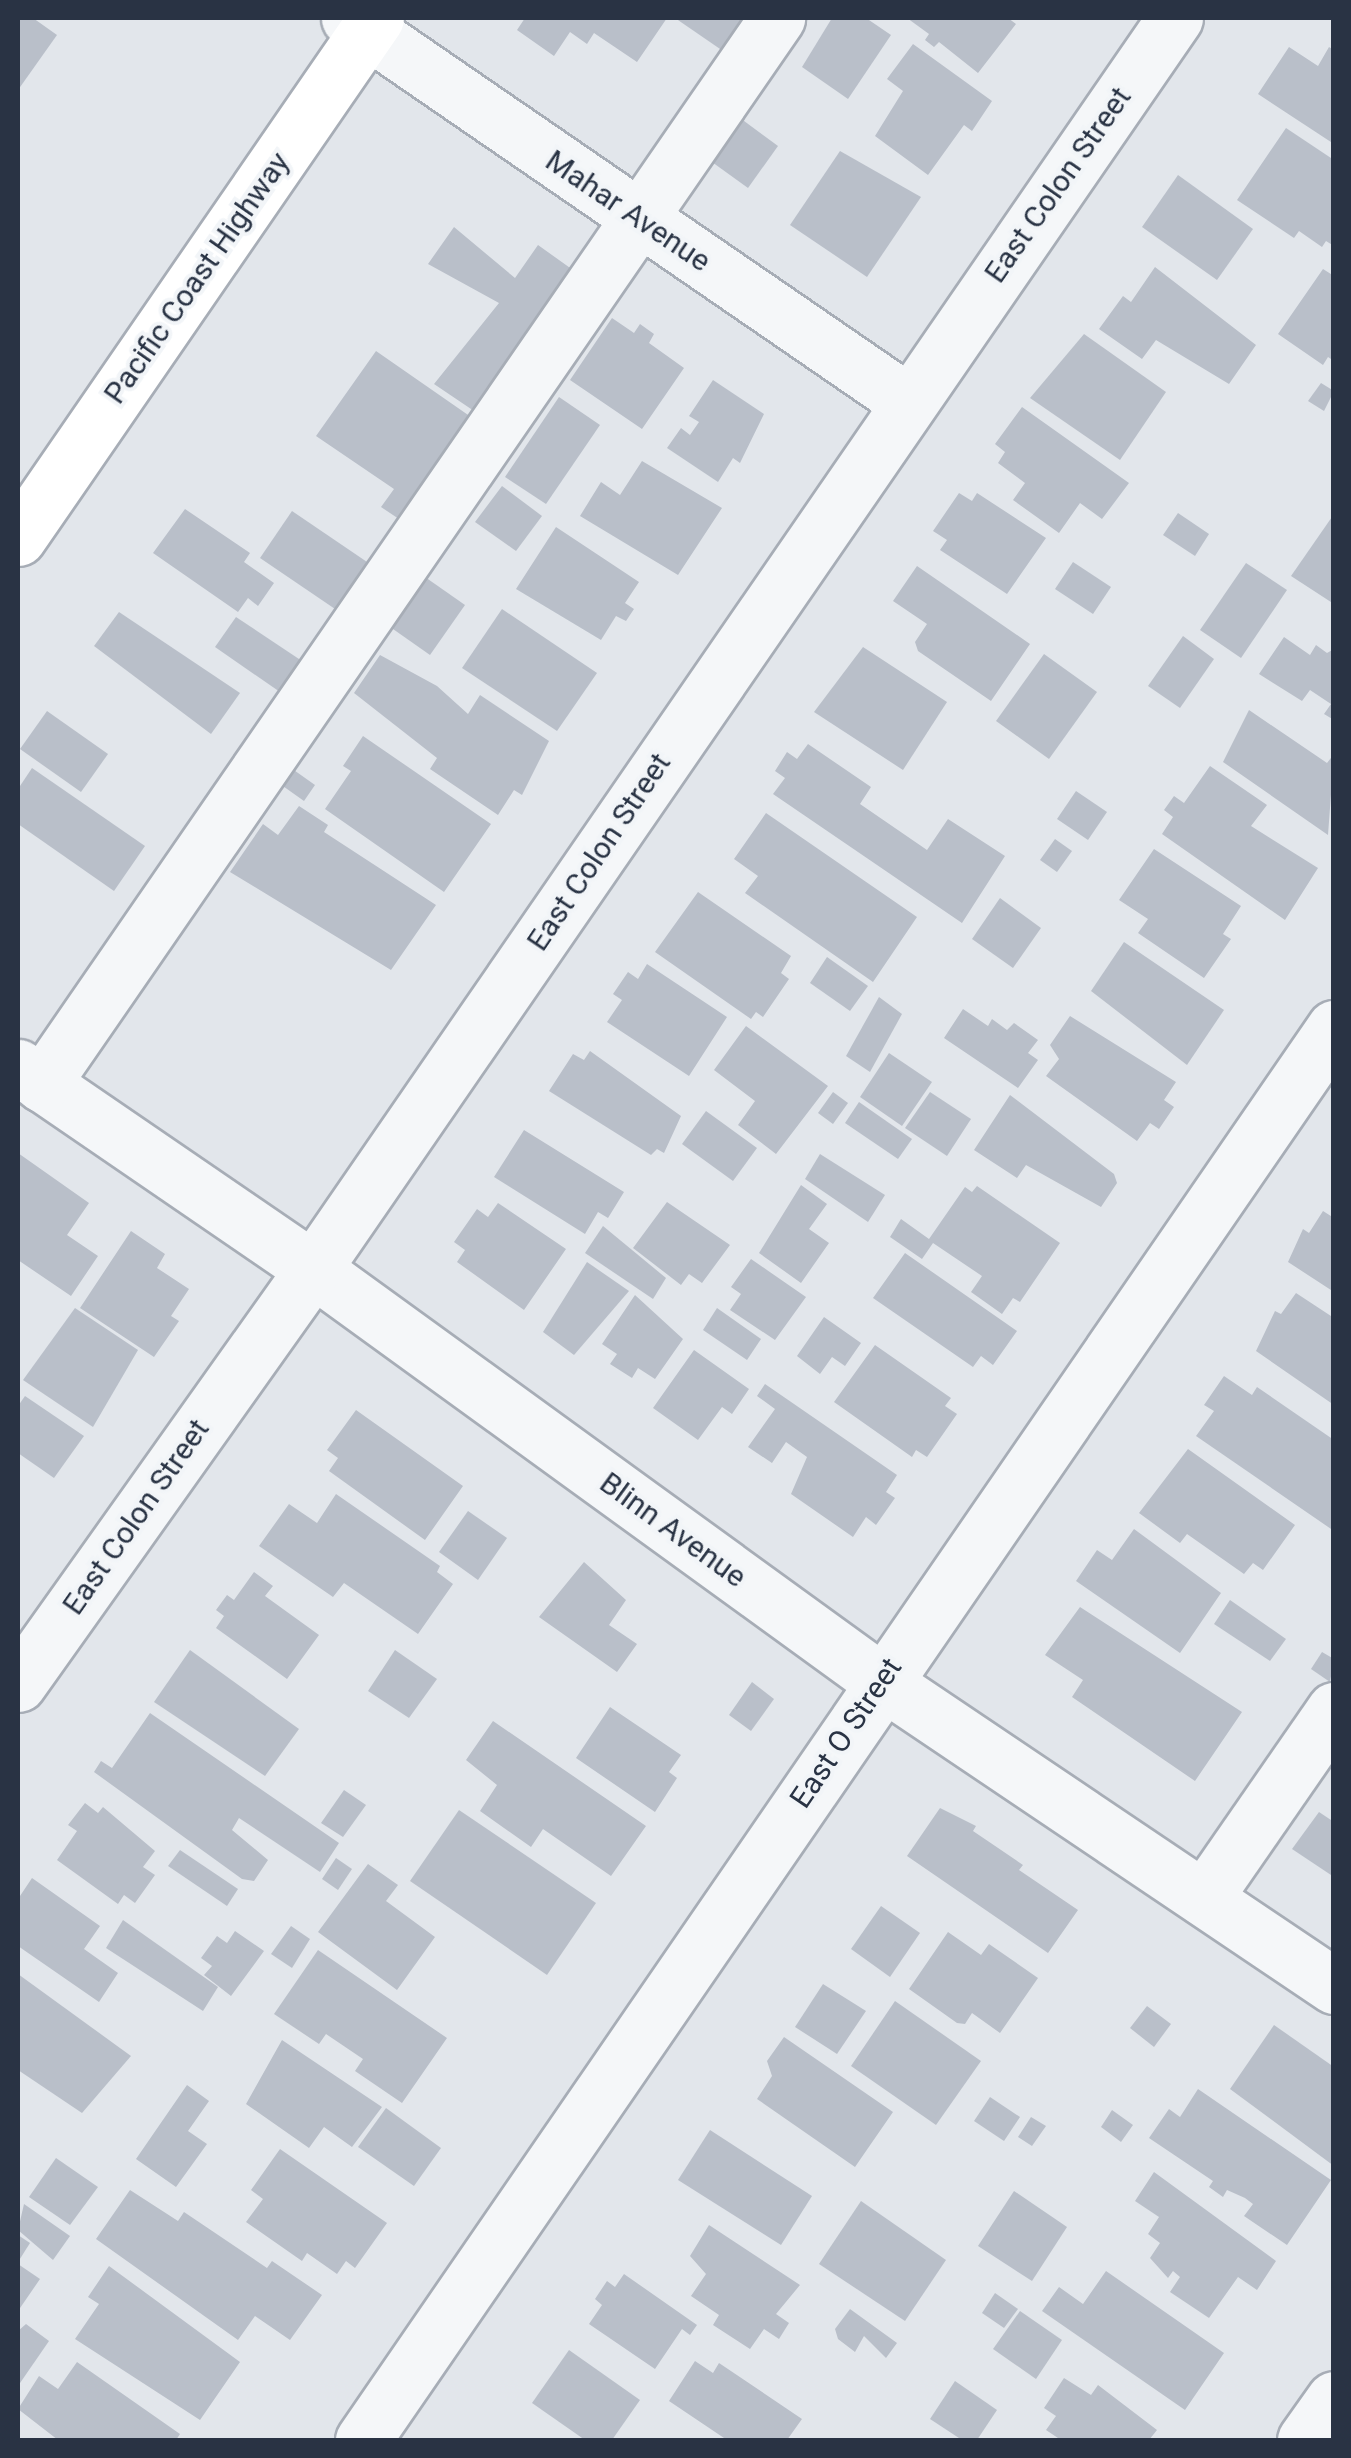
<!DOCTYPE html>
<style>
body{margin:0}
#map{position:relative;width:1351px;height:2458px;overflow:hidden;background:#e2e6eb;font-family:Roboto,sans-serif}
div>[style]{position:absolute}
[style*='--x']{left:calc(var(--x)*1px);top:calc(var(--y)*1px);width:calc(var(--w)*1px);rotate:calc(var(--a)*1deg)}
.building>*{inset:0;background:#b9bfc9}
.roads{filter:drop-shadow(2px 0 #a7adb6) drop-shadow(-2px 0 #a7adb6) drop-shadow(0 2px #a7adb6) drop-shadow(0 -2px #a7adb6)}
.minor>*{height:55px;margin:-27.5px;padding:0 27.5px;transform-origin:27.5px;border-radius:27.5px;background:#f5f7f9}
.highway>*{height:55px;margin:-27.5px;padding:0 27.5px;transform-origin:27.5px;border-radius:27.5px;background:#fff}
span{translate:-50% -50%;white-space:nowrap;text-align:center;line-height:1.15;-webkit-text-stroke:8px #f2f5f8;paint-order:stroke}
.street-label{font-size:30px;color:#293344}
.frame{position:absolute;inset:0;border:20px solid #293344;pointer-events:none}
</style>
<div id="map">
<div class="building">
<i style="clip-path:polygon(18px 18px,33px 18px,57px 35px,18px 90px)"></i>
<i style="clip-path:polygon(525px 18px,667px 18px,637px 62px,594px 33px,587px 44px,570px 32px,554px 56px,517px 30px)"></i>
<i style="clip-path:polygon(675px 18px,746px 18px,723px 51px)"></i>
<i style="clip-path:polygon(832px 18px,866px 18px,891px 35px,848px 99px,802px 67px)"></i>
<i style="clip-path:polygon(907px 18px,1008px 18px,1016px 24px,978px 73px,939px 42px,934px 47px,925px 40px,929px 34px)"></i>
<i style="clip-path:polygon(913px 44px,992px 101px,972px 131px,964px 125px,928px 175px,875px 136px,903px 91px,887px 79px)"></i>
<i style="clip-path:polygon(1289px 47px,1318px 66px,1329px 47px,1334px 50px,1334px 144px,1258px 94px)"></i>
<i style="clip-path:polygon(736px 115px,778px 146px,748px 188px,705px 157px)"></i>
<i style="clip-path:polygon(1286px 128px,1334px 160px,1334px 246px,1326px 241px,1322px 247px,1299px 231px,1294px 238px,1237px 200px)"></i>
<i style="clip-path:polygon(840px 151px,921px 197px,867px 277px,790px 225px)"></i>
<i style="clip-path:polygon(1178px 175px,1253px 229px,1217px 280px,1142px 227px)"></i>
<i style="clip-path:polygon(454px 227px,515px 278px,538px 245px,573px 270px,474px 411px,434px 384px,499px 303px,428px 264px)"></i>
<i style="clip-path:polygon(1155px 267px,1256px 345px,1229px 384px,1156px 340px,1142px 359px,1099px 329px,1123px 296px,1131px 302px)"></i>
<i style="clip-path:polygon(1323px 269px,1334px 276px,1334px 361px,1328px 357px,1323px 365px,1278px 334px)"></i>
<i style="clip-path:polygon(612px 318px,634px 333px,640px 324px,654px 334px,649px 343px,684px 368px,642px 429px,570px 380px)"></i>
<i style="clip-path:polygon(1084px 334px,1166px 392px,1120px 460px,1030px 398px)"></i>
<i style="clip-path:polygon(376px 351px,471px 417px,399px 519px,381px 507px,394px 489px,316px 436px)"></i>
<i style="clip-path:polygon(713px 380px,764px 414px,740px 463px,733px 458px,718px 482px,667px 448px,681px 428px,690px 435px,699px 422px,689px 416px)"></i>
<i style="clip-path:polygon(1321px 383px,1334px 391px,1324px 411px,1308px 401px)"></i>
<i style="clip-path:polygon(559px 397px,600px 425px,546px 504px,505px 477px)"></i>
<i style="clip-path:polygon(1022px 407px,1129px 483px,1102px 519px,1080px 503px,1059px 533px,1013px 500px,1025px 483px,998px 463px,1005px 452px,995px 444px)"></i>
<i style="clip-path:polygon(642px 461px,722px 508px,678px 575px,580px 516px,601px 482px,620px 495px)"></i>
<i style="clip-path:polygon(502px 486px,542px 516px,516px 551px,475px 522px)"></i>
<i style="clip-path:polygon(959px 493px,972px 501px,977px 493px,1046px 538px,1007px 594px,940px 550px,947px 540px,933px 531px)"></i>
<i style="clip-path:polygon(185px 509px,250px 553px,244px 562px,274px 583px,258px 606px,248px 598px,238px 612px,153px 553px)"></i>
<i style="clip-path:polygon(292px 511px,370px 564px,338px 611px,260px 558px)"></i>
<i style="clip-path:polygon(1178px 513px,1209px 534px,1195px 556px,1163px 535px)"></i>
<i style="clip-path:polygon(1334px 514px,1334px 604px,1291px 576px)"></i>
<i style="clip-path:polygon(556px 527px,639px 582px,625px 603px,634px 609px,626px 621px,616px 616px,601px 640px,516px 589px)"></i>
<i style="clip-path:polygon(1073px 562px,1111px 587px,1093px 614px,1055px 589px)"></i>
<i style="clip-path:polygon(1246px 563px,1287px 590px,1241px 658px,1200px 630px)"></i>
<i style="clip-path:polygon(917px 566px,1030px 644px,991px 701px,918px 651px,915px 642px,927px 624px,893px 601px)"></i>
<i style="clip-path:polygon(425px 577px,465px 605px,430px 655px,383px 622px)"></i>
<i style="clip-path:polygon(502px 609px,597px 673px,557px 731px,462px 668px)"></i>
<i style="clip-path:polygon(119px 612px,240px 693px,211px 734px,94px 646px)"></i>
<i style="clip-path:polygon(236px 617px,302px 661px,280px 692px,215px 647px)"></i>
<i style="clip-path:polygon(1183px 636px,1214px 659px,1180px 708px,1148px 686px)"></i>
<i style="clip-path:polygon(1284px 637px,1310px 655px,1316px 645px,1327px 653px,1334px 649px,1334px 720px,1324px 714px,1331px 704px,1310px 690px,1302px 701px,1259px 674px)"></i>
<i style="clip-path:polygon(863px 647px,947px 702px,903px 770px,814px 712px)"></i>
<i style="clip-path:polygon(1044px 654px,1097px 692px,1049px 759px,996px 721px)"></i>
<i style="clip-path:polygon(380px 655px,437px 686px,468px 714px,480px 695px,549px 741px,522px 795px,514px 790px,498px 815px,430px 769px,437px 758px,354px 693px)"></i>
<i style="clip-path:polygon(1249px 710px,1327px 763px,1334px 754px,1328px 835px,1223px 762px)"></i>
<i style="clip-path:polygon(47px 711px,108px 754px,81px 792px,20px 749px)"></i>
<i style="clip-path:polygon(363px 736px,491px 824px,444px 892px,325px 809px,351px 771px,343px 766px)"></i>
<i style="clip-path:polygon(808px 744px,871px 787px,860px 804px,927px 850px,948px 819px,1005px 856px,962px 923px,773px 794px,785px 778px,775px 771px,787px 752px,797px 759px)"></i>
<i style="clip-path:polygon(1210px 766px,1267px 805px,1251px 826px,1318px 868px,1285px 920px,1162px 834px,1173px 817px,1164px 810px,1174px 796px,1184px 803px)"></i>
<i style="clip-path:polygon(32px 768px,145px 846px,114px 891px,18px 824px,18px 789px)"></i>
<i style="clip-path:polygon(291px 768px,315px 785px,304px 801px,280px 784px)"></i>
<i style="clip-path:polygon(1076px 791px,1107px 812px,1088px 840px,1057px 819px)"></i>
<i style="clip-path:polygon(299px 806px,328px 825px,324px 832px,436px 905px,391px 970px,230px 872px,263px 824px,278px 835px)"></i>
<i style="clip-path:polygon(766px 813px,917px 917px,873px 982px,745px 893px,758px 876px,734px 859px)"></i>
<i style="clip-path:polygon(1055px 839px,1072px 851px,1057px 872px,1040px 860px)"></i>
<i style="clip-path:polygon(1154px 849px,1241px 906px,1223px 934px,1231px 939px,1204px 978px,1138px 933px,1148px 919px,1119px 900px)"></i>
<i style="clip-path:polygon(698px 892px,791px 956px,781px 973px,789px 979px,763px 1017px,756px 1012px,751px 1019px,655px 952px)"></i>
<i style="clip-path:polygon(1000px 898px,1041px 928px,1013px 968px,972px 939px)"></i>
<i style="clip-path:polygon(1124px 942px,1224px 1010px,1187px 1065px,1091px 991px)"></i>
<i style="clip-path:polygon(827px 957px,868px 986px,850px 1011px,810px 983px)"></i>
<i style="clip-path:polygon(647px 964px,727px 1017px,689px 1076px,607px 1022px,622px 1000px,613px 994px,628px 972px,638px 979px)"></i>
<i style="clip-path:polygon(879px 997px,902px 1014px,870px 1072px,846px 1056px)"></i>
<i style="clip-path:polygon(963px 1009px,988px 1026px,992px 1019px,1007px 1030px,1014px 1023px,1038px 1040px,1028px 1053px,1038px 1060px,1018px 1088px,944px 1038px)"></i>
<i style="clip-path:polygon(1070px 1016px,1176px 1082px,1164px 1100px,1174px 1107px,1159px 1129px,1150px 1123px,1137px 1141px,1046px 1076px,1059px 1059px,1050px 1045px)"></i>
<i style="clip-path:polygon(746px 1026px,828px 1086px,776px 1154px,738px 1125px,755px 1101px,714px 1070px)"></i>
<i style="clip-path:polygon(590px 1051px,681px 1116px,664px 1153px,657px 1149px,651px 1155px,549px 1091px,573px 1054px,584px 1060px)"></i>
<i style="clip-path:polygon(889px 1053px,932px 1082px,902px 1126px,860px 1097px)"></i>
<i style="clip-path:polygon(833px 1092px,848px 1103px,833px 1124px,818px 1113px)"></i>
<i style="clip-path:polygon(930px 1092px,971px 1119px,947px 1156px,905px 1128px)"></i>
<i style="clip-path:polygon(1010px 1095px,1114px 1174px,1117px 1183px,1101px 1207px,1026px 1165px,1017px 1178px,974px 1150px)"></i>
<i style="clip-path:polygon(859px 1102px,912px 1139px,898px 1159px,845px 1123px)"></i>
<i style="clip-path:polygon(706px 1111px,757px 1148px,733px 1181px,682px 1144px)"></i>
<i style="clip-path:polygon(524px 1130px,624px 1192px,608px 1218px,598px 1212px,585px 1234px,494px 1177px)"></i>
<i style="clip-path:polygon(18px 1153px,89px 1203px,67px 1235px,98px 1256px,71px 1296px,18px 1260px)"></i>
<i style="clip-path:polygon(820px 1154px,885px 1195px,868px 1222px,805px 1179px)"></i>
<i style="clip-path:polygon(801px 1185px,827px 1204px,809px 1229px,829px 1243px,801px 1283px,759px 1253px)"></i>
<i style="clip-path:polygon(977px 1186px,1060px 1243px,1020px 1302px,1013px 1298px,1002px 1314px,971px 1292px,982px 1276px,933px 1243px,922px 1259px,890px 1237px,901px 1219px,929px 1239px,965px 1187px,972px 1192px)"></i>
<i style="clip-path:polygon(667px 1202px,730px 1245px,702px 1283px,689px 1274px,681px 1285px,633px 1248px)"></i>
<i style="clip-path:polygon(498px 1203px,566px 1249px,524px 1310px,457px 1262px,465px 1250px,454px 1242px,477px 1209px,488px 1217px)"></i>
<i style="clip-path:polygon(1323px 1211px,1334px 1218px,1334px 1292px,1288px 1262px,1303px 1229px,1309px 1233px)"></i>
<i style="clip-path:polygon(603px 1226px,666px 1278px,653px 1299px,585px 1253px)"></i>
<i style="clip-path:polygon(131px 1231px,165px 1254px,157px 1268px,189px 1289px,171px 1316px,179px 1321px,154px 1357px,80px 1308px)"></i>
<i style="clip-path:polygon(905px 1253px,1017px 1331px,993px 1365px,981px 1356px,973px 1367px,873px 1298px)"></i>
<i style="clip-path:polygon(751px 1259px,806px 1297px,775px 1340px,730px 1310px,741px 1294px,731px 1287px)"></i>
<i style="clip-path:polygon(587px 1262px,629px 1291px,574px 1355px,543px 1332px)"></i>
<i style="clip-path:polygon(1296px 1293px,1334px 1318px,1334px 1405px,1256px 1351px,1275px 1311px,1281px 1314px)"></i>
<i style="clip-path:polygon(635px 1295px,683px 1339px,655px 1379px,638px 1368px,632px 1378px,610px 1364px,617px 1354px,602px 1344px)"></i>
<i style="clip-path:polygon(75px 1308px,138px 1350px,93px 1427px,23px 1380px)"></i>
<i style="clip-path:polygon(717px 1308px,761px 1339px,747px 1360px,703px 1330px)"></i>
<i style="clip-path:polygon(824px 1317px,861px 1343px,845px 1366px,832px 1357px,820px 1374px,797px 1356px)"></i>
<i style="clip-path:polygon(875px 1345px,951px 1398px,945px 1406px,957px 1414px,927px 1457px,916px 1450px,912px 1457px,834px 1402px)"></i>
<i style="clip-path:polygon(694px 1350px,749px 1389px,732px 1414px,722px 1407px,698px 1440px,653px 1408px)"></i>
<i style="clip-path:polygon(1224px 1376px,1252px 1395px,1257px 1387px,1334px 1440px,1334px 1531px,1196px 1436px,1214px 1411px,1204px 1405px)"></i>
<i style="clip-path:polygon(765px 1384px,897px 1475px,886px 1492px,895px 1498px,876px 1525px,866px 1517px,853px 1537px,791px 1494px,807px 1457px,786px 1442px,772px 1463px,748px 1447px,775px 1409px,757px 1396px)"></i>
<i style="clip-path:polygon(25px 1396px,84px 1436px,54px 1478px,18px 1453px,18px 1406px)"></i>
<i style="clip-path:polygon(356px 1410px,463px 1486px,425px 1540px,329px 1471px,338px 1458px,327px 1450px)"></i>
<i style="clip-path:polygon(1188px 1449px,1295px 1525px,1263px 1570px,1253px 1563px,1244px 1574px,1187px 1534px,1180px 1543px,1139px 1513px)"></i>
<i style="clip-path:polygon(336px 1494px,440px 1566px,437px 1572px,453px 1584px,418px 1634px,344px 1583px,333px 1597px,259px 1546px,289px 1504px,317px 1523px)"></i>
<i style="clip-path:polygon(468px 1511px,507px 1538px,478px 1580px,439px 1552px)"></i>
<i style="clip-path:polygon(1134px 1529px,1221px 1593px,1180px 1653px,1076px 1581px,1097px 1550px,1112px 1560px)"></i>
<i style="clip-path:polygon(584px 1562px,626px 1600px,609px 1625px,637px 1644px,617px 1672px,539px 1617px)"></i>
<i style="clip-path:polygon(254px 1572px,273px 1586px,265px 1596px,319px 1635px,287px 1679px,216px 1628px,224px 1616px,216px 1610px,227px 1595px,234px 1600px)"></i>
<i style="clip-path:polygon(1230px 1600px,1286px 1639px,1270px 1661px,1214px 1624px)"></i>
<i style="clip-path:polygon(1080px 1607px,1242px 1712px,1195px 1781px,1072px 1697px,1083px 1680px,1045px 1655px)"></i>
<i style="clip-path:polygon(190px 1650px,299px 1729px,265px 1776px,154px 1702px)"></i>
<i style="clip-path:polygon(395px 1650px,437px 1679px,409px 1718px,368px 1691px)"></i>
<i style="clip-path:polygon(1322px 1652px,1334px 1659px,1330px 1682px,1311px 1669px)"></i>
<i style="clip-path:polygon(752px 1682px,774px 1699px,751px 1731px,729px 1715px)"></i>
<i style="clip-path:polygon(610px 1707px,681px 1755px,669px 1772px,677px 1778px,655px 1812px,576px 1758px)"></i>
<i style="clip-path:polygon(150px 1713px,339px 1843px,320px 1872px,239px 1818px,232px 1830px,268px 1860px,254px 1881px,242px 1879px,94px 1772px,101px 1761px,112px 1768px)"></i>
<i style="clip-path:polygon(493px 1721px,646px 1826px,611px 1876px,543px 1829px,531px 1847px,480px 1811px,497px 1785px,466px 1760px)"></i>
<i style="clip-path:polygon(344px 1790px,366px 1805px,343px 1837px,321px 1823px)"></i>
<i style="clip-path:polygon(85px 1803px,98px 1813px,103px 1807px,155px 1851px,143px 1867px,155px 1875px,135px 1903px,124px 1895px,118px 1904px,57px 1860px,77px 1831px,68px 1825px)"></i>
<i style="clip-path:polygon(940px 1808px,976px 1826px,973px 1831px,1023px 1865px,1019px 1870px,1078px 1910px,1048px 1953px,907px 1856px)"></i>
<i style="clip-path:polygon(459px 1810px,596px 1903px,547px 1975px,410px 1881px)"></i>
<i style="clip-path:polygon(1319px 1812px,1334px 1822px,1334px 1877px,1292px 1849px)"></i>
<i style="clip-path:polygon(180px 1850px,238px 1889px,227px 1906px,168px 1866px)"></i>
<i style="clip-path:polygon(336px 1858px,352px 1869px,338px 1890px,322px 1879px)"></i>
<i style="clip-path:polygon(368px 1864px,398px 1885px,386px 1901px,435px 1937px,397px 1990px,318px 1932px)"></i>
<i style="clip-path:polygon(32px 1878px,100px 1926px,84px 1949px,118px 1973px,99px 2002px,18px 1946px,18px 1899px)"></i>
<i style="clip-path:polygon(881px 1906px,920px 1933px,890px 1977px,851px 1949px)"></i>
<i style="clip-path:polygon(123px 1920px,218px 1987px,203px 2011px,106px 1948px)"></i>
<i style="clip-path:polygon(291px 1926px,310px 1939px,292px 1968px,271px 1954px)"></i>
<i style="clip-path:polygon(235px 1931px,264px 1951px,231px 1996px,204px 1975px,212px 1966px,201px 1958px,217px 1936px,227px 1943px)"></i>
<i style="clip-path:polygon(948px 1932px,981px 1955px,989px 1944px,1038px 1978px,1000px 2033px,972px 2013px,965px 2024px,957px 2023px,909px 1989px)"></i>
<i style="clip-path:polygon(318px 1950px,447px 2038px,402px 2103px,355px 2071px,363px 2059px,326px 2034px,319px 2044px,274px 2014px)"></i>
<i style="clip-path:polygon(18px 1974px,131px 2056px,82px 2113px,18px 2070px)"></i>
<i style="clip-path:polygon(823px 1984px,866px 2011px,837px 2054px,795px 2027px)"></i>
<i style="clip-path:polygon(895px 2001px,981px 2061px,936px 2125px,851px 2066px)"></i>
<i style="clip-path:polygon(1147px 2006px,1171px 2024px,1154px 2047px,1130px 2028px)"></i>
<i style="clip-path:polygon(1274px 2025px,1334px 2067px,1334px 2166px,1230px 2089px)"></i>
<i style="clip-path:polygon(784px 2037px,893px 2112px,855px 2167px,757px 2099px,772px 2076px,767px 2061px)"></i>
<i style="clip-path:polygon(282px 2040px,382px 2107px,352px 2147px,324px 2127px,309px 2148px,246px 2104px)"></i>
<i style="clip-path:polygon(187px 2085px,209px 2101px,188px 2131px,207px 2144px,176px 2187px,136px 2159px)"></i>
<i style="clip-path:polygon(1198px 2089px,1331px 2180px,1287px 2245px,1244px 2216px,1253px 2204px,1245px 2198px,1227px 2190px,1223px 2197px,1209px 2187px,1213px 2181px,1149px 2138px,1169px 2109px,1180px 2117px)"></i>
<i style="clip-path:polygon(990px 2097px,1020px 2117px,1004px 2141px,974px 2121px)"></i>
<i style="clip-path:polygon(386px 2108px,441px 2148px,414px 2186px,358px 2147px)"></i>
<i style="clip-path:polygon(1112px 2110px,1133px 2125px,1121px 2142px,1101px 2127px)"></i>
<i style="clip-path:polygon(1031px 2117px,1046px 2126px,1032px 2146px,1018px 2137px)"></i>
<i style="clip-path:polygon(710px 2130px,812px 2196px,781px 2245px,678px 2180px)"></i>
<i style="clip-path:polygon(280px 2149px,387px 2223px,355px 2268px,346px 2261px,337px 2274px,307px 2253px,302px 2261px,246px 2222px,263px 2199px,251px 2190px)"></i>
<i style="clip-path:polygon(56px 2158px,98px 2187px,70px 2225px,29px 2197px)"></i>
<i style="clip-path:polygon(1154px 2172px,1276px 2261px,1257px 2290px,1238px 2277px,1209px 2318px,1170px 2292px,1180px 2277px,1173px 2271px,1168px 2278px,1150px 2258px,1160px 2243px,1148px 2234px,1159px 2217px,1135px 2201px)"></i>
<i style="clip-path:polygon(130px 2190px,178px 2221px,184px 2212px,267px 2268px,272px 2261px,322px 2295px,290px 2340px,255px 2316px,238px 2340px,96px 2239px)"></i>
<i style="clip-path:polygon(1014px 2191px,1067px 2227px,1032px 2281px,978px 2246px)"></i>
<i style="clip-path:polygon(861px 2201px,946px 2260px,905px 2321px,819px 2264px)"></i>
<i style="clip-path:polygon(24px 2204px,70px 2236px,53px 2260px,18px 2230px)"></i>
<i style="clip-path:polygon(709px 2225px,800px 2285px,776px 2314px,789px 2323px,779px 2339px,764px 2329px,750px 2349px,713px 2325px,719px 2315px,691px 2296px,706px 2274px,690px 2256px)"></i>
<i style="clip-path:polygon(18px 2235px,30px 2243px,18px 2262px)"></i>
<i style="clip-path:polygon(18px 2264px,40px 2279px,18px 2311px)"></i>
<i style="clip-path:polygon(109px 2266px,240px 2362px,200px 2420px,75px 2339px,99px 2304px,88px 2297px)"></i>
<i style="clip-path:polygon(1106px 2271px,1224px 2353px,1185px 2410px,1042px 2311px,1059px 2287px,1083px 2304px)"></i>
<i style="clip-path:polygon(624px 2274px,697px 2325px,690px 2335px,682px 2329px,655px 2369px,589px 2324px,602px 2305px,595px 2299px,607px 2281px,615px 2287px)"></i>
<i style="clip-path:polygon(995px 2293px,1018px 2309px,1004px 2328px,982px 2313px)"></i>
<i style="clip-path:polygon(850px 2309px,897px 2343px,886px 2358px,864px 2336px,855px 2352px,838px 2339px,835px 2329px)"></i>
<i style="clip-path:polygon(1020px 2311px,1062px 2340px,1036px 2379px,993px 2349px)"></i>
<i style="clip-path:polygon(26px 2324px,49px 2341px,18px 2386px,18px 2331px)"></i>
<i style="clip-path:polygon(569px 2350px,640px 2400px,612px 2440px,585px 2440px,532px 2403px)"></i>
<i style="clip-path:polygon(695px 2361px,713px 2373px,719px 2363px,802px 2419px,787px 2440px,727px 2440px,669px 2401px)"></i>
<i style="clip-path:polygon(77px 2362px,180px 2434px,176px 2440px,58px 2440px,18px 2409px,39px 2376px,58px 2389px)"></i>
<i style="clip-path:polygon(1064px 2378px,1091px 2395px,1098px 2385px,1157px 2430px,1149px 2440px,1061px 2440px,1046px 2430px,1056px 2416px,1044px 2408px)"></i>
<i style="clip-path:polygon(955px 2381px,997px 2410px,977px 2440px,962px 2440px,930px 2419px)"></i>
</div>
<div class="roads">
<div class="minor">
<i style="--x:349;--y:18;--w:678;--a:34.49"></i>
<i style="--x:18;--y:1067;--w:358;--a:34.4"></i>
<i style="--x:313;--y:1269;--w:702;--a:35.96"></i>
<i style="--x:881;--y:1681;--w:546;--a:33.95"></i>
<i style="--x:42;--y:1084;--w:1295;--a:-55.41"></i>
<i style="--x:18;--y:1684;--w:509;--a:-54.59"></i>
<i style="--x:313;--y:1269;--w:1519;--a:-55.43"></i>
<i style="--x:1204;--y:1898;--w:229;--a:-55.3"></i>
<i style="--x:363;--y:2440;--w:1714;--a:-55.48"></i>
<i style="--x:1305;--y:2440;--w:50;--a:-54.7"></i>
</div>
<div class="highway">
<i style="--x:18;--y:538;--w:631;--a:-55.45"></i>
</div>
</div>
<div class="street-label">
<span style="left:1058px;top:185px;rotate:-55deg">East Colon Street</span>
<span style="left:628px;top:211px;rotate:34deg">Mahar Avenue</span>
<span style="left:197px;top:278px;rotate:-55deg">Pacific Coast Highway</span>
<span style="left:599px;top:852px;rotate:-56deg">East Colon Street</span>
<span style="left:136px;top:1517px;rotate:-55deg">East Colon Street</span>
<span style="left:673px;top:1530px;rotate:36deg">Blinn Avenue</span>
<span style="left:846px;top:1733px;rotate:-56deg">East O Street</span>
</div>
<div class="frame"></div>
</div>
